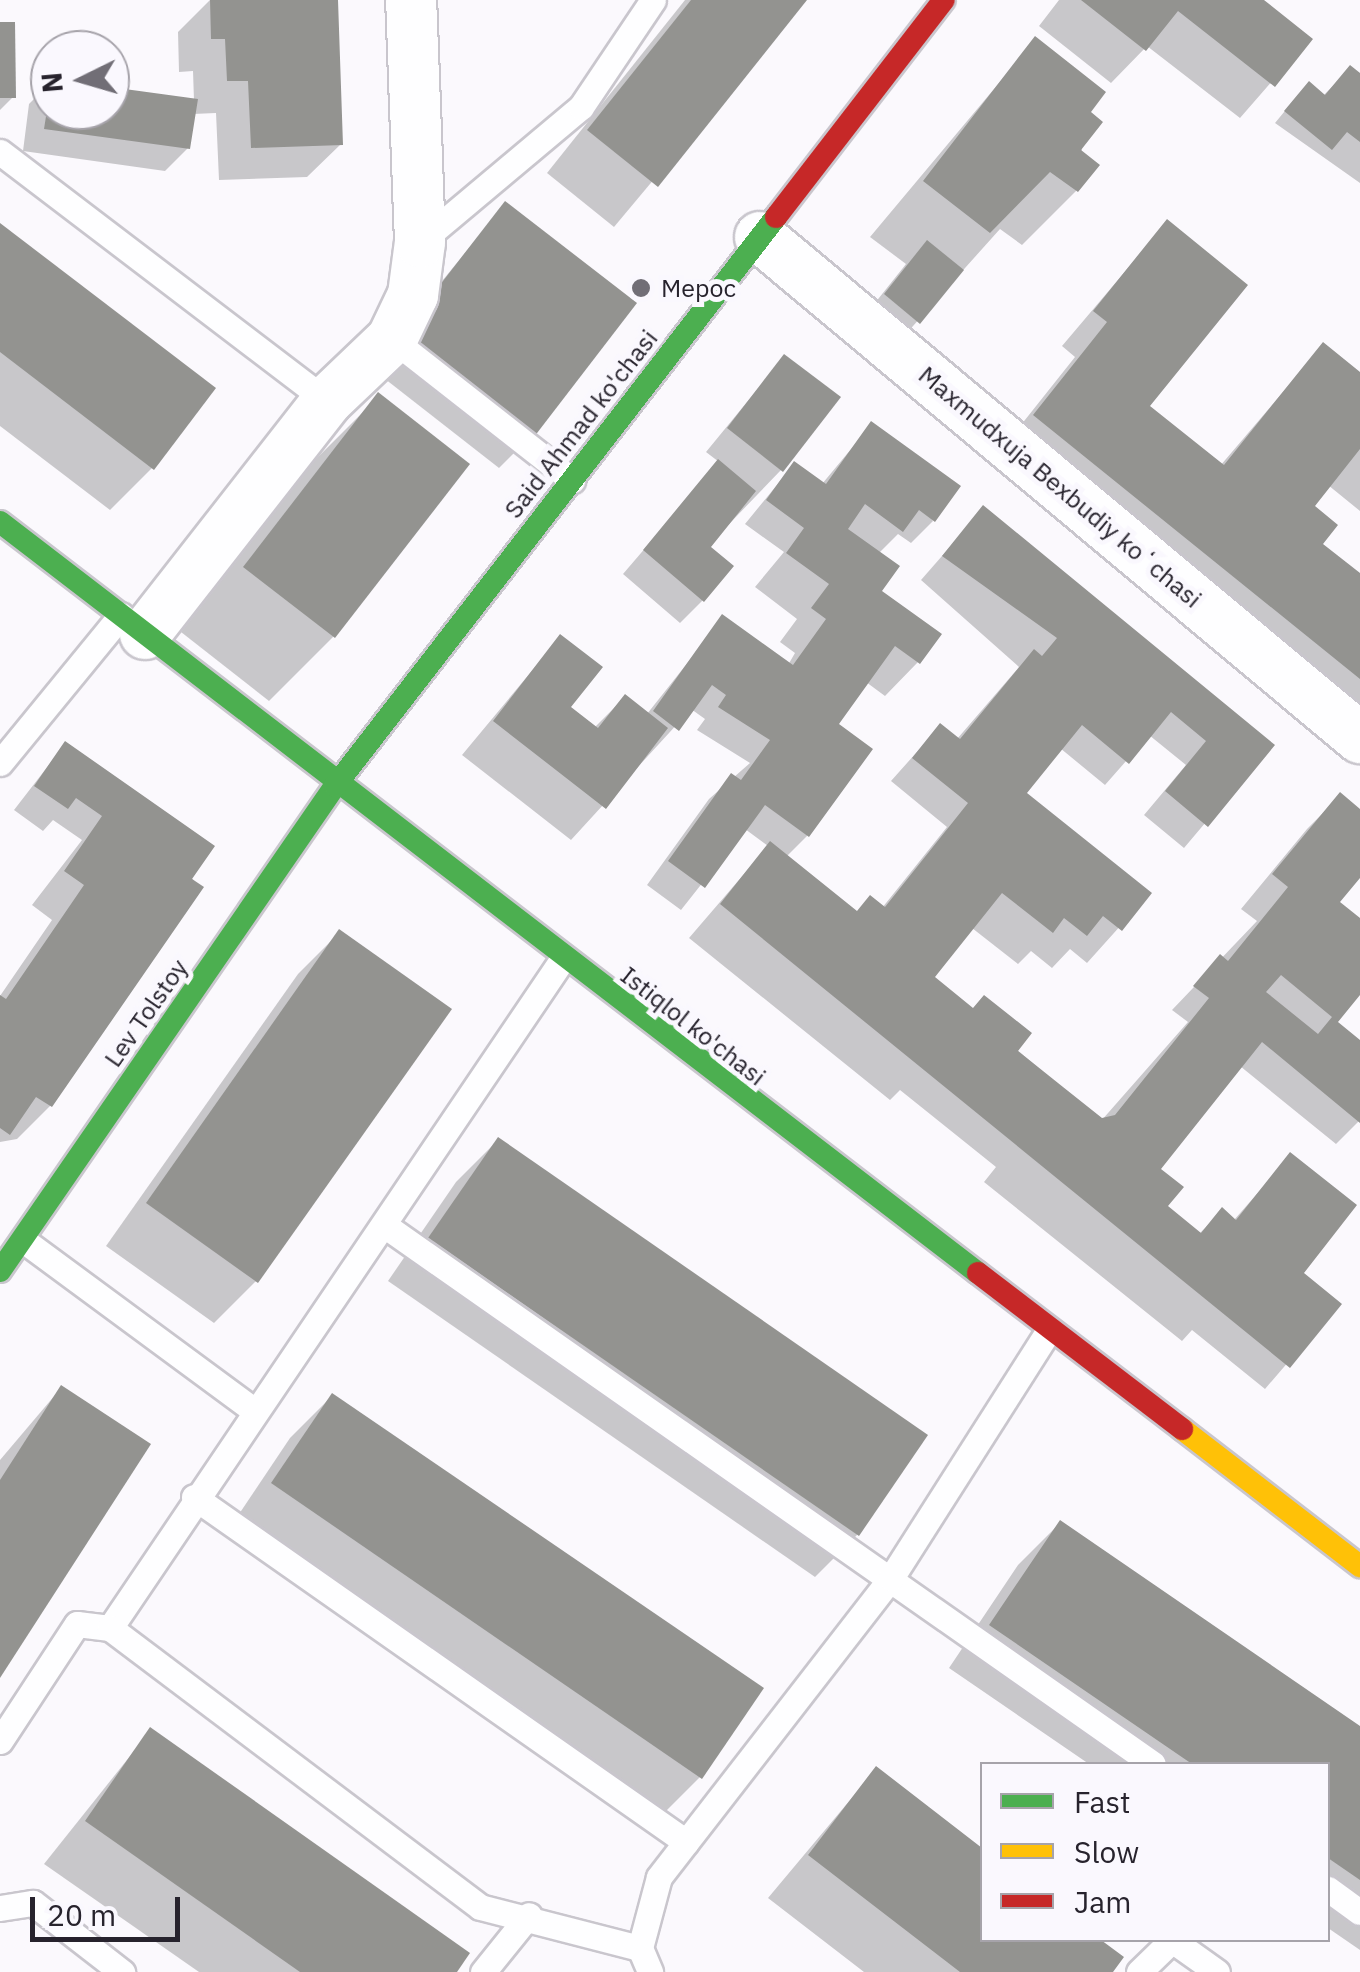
<!DOCTYPE html>
<meta charset="utf-8">
<style>
body{margin:0}
#map{position:relative;width:1360px;height:1972px;overflow:hidden;background:#fbf9fd;font-family:"IBM Plex Sans",sans-serif}
div>[style]{position:absolute}
[style*='--x']{left:calc(var(--x)*1px);top:calc(var(--y)*1px);width:calc(var(--w)*1px);rotate:calc(var(--a)*1deg)}
.shadow>*{inset:0;background:#0003}
.building>*{inset:0;background:#939390}
.roads{filter:drop-shadow(2px 0 #c9c6cd) drop-shadow(-2px 0 #c9c6cd) drop-shadow(0 2px #c9c6cd) drop-shadow(0 -2px #c9c6cd)}
.lane>*{height:25px;margin:-12.5px;padding:0 12.5px;transform-origin:12.5px;border-radius:12.5px;background:#fefeff}
.street>*{height:50px;margin:-25px;padding:0 25px;transform-origin:25px;border-radius:25px;background:#fefeff}
.fast>*{height:22px;margin:-11px;padding:0 11px;transform-origin:11px;border-radius:11px;background:#4caf50}
.slow>*{height:22px;margin:-11px;padding:0 11px;transform-origin:11px;border-radius:11px;background:#ffc107}
.jam>*{height:22px;margin:-11px;padding:0 11px;transform-origin:11px;border-radius:11px;background:#c62828}
.dots>*{width:28px;height:28px;translate:-50% -50%;box-sizing:border-box;border:5px solid #faf8fe;border-radius:50%}
span{translate:-50% -50%;white-space:nowrap;text-align:center;line-height:1.15;-webkit-text-stroke:10px #faf8fe;paint-order:stroke}
.poi-label{font-size:25px;color:#27232d}
.left{translate:0 -50%;text-align:left}
.street-label{font-size:25px;color:#27232d}
.legend{position:absolute;left:980px;top:1762px;width:350px;height:180px;box-sizing:border-box;background:#faf8fe;border:2px solid #a6a3aa;margin:0;padding:12px 18px;list-style:none;font-size:30px;color:#27232d}
.legend li{display:flex;align-items:center;gap:20px;height:50px}
.legend b{width:50px;border:2px solid #a6a3aa}
.north{position:absolute;left:30px;top:30px;width:100px;height:100px;box-sizing:border-box;background:#faf8fe;border:2px solid #a6a3aa;border-radius:50%;rotate:265deg;font-size:28px;font-weight:700;line-height:40px;text-align:center;color:#27232d}
.north::after{content:'';display:block;margin:auto;width:35px;height:45px;background:#716e76;clip-path:polygon(50% 0,100% 100%,50% 72%,0 100%)}
.scale{position:absolute;left:30px;top:1897px;width:150px;height:45px;box-sizing:border-box;border:5px solid #27232d;border-top:0;padding-left:12px;font-size:30px;line-height:35px;white-space:nowrap;color:#27232d;-webkit-text-stroke:8px #faf8fe;paint-order:stroke}
</style>
<div id="map">
<div class="shadow">
<i style="clip-path:polygon(210px 0,335px 0,341px 144px,307px 177px,219px 180px,216px 113px,193px 114px,188px 148px,165px 171px,23px 151px,29px 104px,50px 83px,50px 110px,110px 110px,110px 89px,194px 101px,193px 71px,179px 72px,178px 32px)"></i>
<i style="clip-path:polygon(685px 0,804px 0,614px 227px,547px 173px)"></i>
<i style="clip-path:polygon(1059px 0,1260px 0,1309px 39px,1240px 118px,1147px 46px,1111px 83px,1039px 26px)"></i>
<i style="clip-path:polygon(0 25px,13px 97px,0 110px)"></i>
<i style="clip-path:polygon(1035px 40px,1087px 113px,1076px 191px,1022px 245px,1000px 229px,896px 345px,863px 318px,906px 264px,870px 237px)"></i>
<i style="clip-path:polygon(1350px 68px,1360px 77px,1360px 183px,1275px 123px,1298px 95px,1323px 96px)"></i>
<i style="clip-path:polygon(505px 204px,532px 435px,499px 468px,371px 368px)"></i>
<i style="clip-path:polygon(1167px 222px,1147px 406px,1220px 466px,1323px 345px,1360px 375px,1360px 511px,1328px 485px,1311px 506px,1320px 544px,1360px 576px,1360px 755px,1002px 449px,1075px 357px,1062px 346px)"></i>
<i style="clip-path:polygon(0 227px,152px 468px,110px 510px,0 426px)"></i>
<i style="clip-path:polygon(784px 357px,781px 470px,707px 547px,703px 600px,680px 623px,623px 574px,719px 462px,706px 452px)"></i>
<i style="clip-path:polygon(379px 396px,466px 464px,333px 637px,269px 701px,181px 632px,315px 460px)"></i>
<i style="clip-path:polygon(871px 425px,933px 521px,911px 543px,898px 534px,878px 554px,879px 592px,918px 662px,885px 696px,866px 682px,837px 722px,807px 836px,786px 857px,856px 913px,882px 908px,947px 827px,891px 781px,940px 726px,957px 739px,1019px 667px,921px 580px,984px 508px,1271px 745px,1184px 848px,1144px 815px,1186px 765px,1149px 735px,1105px 785px,1060px 748px,1023px 793px,1149px 894px,1087px 963px,1070px 949px,1052px 968px,1031px 951px,1018px 964px,972px 928px,932px 978px,1101px 1121px,1188px 1022px,1172px 1010px,1257px 921px,1241px 909px,1307px 829px,1340px 796px,1360px 812px,1360px 874px,1330px 910px,1360px 921px,1360px 991px,1334px 1022px,1360px 1043px,1360px 1120px,1336px 1144px,1240px 1066px,1158px 1169px,1164px 1207px,1199px 1234px,1222px 1211px,1234px 1220px,1291px 1155px,1300px 1274px,1338px 1304px,1265px 1389px,1192px 1330px,1182px 1341px,984px 1182px,996px 1167px,900px 1090px,890px 1100px,689px 938px,768px 846px,745px 829px,681px 910px,647px 885px,709px 799px,750px 763px,697px 730px,705px 719px,691px 709px,571px 840px,462px 755px,560px 637px,568px 708px,594px 728px,625px 697px,647px 714px,723px 618px,788px 665px,795px 653px,780px 642px,797px 619px,755px 587px,784px 552px,745px 524px,794px 464px,822px 484px)"></i>
<i style="clip-path:polygon(65px 744px,201px 888px,50px 1106px,17px 1139px,0 1142px,0 996px,52px 920px,32px 905px,82px 840px,53px 820px,43px 831px,14px 810px)"></i>
<i style="clip-path:polygon(340px 932px,256px 1281px,214px 1323px,106px 1246px,298px 974px)"></i>
<i style="clip-path:polygon(498px 1140px,925px 1436px,857px 1535px,815px 1577px,388px 1281px,456px 1182px)"></i>
<i style="clip-path:polygon(61px 1388px,0 1673px,0 1460px)"></i>
<i style="clip-path:polygon(332px 1396px,700px 1777px,658px 1819px,231px 1526px,290px 1438px)"></i>
<i style="clip-path:polygon(1060px 1523px,1360px 1729px,1360px 1950px,1328px 1928px,1328px 1764px,1089px 1764px,949px 1668px,1018px 1565px)"></i>
<i style="clip-path:polygon(150px 1731px,454px 1972px,199px 1972px,44px 1864px)"></i>
<i style="clip-path:polygon(876px 1769px,982px 1851px,982px 1940px,1097px 1940px,1120px 1958px,1110px 1972px,864px 1972px,768px 1898px)"></i>
</div>
<div class="building">
<i style="clip-path:polygon(210px 0,338px 0,343px 145px,251px 148px,248px 81px,227px 81px,225px 39px,211px 39px)"></i>
<i style="clip-path:polygon(691px 0,807px 0,658px 187px,587px 130px)"></i>
<i style="clip-path:polygon(1081px 0,1264px 0,1313px 39px,1275px 87px,1178px 11px,1146px 51px)"></i>
<i style="clip-path:polygon(0 22px,15px 22px,16px 98px,0 98px)"></i>
<i style="clip-path:polygon(1035px 36px,1106px 92px,1091px 112px,1103px 122px,1081px 150px,1100px 165px,1078px 192px,1050px 172px,990px 233px,923px 181px)"></i>
<i style="clip-path:polygon(1350px 65px,1360px 73px,1360px 142px,1347px 132px,1332px 150px,1284px 111px,1309px 81px,1325px 95px)"></i>
<i style="clip-path:polygon(110px 87px,198px 99px,190px 149px,44px 129px,47px 110px,110px 110px)"></i>
<i style="clip-path:polygon(505px 201px,637px 303px,534px 437px,402px 334px)"></i>
<i style="clip-path:polygon(1167px 219px,1248px 285px,1150px 406px,1224px 465px,1323px 342px,1360px 372px,1360px 449px,1315px 506px,1338px 525px,1323px 544px,1360px 573px,1360px 679px,1033px 415px,1107px 322px,1093px 311px)"></i>
<i style="clip-path:polygon(0 223px,216px 388px,154px 470px,0 352px)"></i>
<i style="clip-path:polygon(927px 240px,964px 270px,920px 324px,884px 294px)"></i>
<i style="clip-path:polygon(784px 354px,841px 397px,783px 472px,727px 428px)"></i>
<i style="clip-path:polygon(378px 392px,470px 464px,335px 638px,243px 567px)"></i>
<i style="clip-path:polygon(871px 421px,961px 486px,935px 522px,919px 510px,903px 532px,865px 504px,848px 529px,900px 566px,882px 591px,942px 634px,920px 664px,895px 646px,839px 724px,873px 749px,809px 837px,765px 805px,705px 888px,668px 861px,731px 773px,741px 780px,770px 740px,718px 707px,726px 695px,712px 685px,679px 731px,653px 711px,722px 614px,793px 665px,826px 619px,811px 608px,829px 584px,786px 553px,804px 528px,766px 500px,794px 461px,826px 484px)"></i>
<i style="clip-path:polygon(718px 459px,756px 491px,711px 547px,734px 566px,704px 602px,643px 550px)"></i>
<i style="clip-path:polygon(evenodd,983px 505px,1275px 745px,1208px 827px,1165px 791px,1206px 741px,1171px 712px,1129px 764px,1082px 725px,1027px 793px,1152px 893px,1122px 931px,1103px 916px,1087px 936px,1064px 918px,1053px 933px,1002px 893px,935px 977px,973px 1008px,984px 995px,1032px 1033px,1018px 1051px,1063px 1087px,1102px 1118px,1115px 1115px,1209px 998px,1193px 986px,1220px 954px,1228px 961px,1288px 887px,1272px 874px,1340px 792px,1360px 809px,1360px 878px,1340px 902px,1360px 918px,1360px 995px,1338px 1022px,1360px 1040px,1360px 1123px,1262px 1042px,1161px 1169px,1184px 1187px,1168px 1206px,1201px 1233px,1222px 1207px,1236px 1220px,1290px 1152px,1357px 1205px,1304px 1273px,1342px 1304px,1290px 1368px,720px 904px,770px 841px,857px 911px,870px 895px,885px 907px,968px 803px,912px 758px,940px 723px,960px 739px,1034px 649px,1042px 656px,1057px 638px,942px 556px,983px 505px,1281px 975px,1332px 1017px,1318px 1034px,1266px 992px,1281px 975px)"></i>
<i style="clip-path:polygon(560px 634px,603px 667px,571px 707px,598px 728px,625px 694px,668px 728px,606px 809px,493px 721px)"></i>
<i style="clip-path:polygon(65px 741px,215px 846px,192px 879px,204px 887px,52px 1107px,36px 1097px,10px 1135px,0 1128px,0 995px,6px 999px,84px 885px,64px 871px,102px 816px,76px 798px,68px 809px,34px 786px)"></i>
<i style="clip-path:polygon(339px 929px,452px 1009px,258px 1283px,146px 1203px)"></i>
<i style="clip-path:polygon(498px 1137px,928px 1435px,859px 1536px,428px 1238px)"></i>
<i style="clip-path:polygon(61px 1385px,151px 1444px,0 1678px,0 1480px)"></i>
<i style="clip-path:polygon(332px 1393px,764px 1688px,702px 1779px,271px 1483px)"></i>
<i style="clip-path:polygon(1060px 1520px,1360px 1726px,1360px 1880px,1328px 1858px,1328px 1764px,1192px 1764px,989px 1625px)"></i>
<i style="clip-path:polygon(150px 1727px,470px 1953px,457px 1972px,300px 1972px,85px 1821px)"></i>
<i style="clip-path:polygon(876px 1766px,982px 1848px,982px 1940px,1101px 1940px,1124px 1957px,1113px 1972px,960px 1972px,808px 1855px)"></i>
</div>
<div class="roads">
<div class="lane">
<i style="--x:0;--y:152;--w:411;--a:37.3"></i>
<i style="--x:420;--y:242;--w:210;--a:-40"></i>
<i style="--x:581;--y:107;--w:129;--a:-56.1"></i>
<i style="--x:392;--y:339;--w:229;--a:38.1"></i>
<i style="--x:0;--y:763;--w:191;--a:-50.7"></i>
<i style="--x:387;--y:1227;--w:935;--a:35.03"></i>
<i style="--x:23;--y:1240;--w:283;--a:36.4"></i>
<i style="--x:194;--y:1497;--w:601;--a:35.04"></i>
<i style="--x:110;--y:1628;--w:807;--a:-55.92"></i>
<i style="--x:0;--y:1741;--w:140;--a:-56.7"></i>
<i style="--x:77;--y:1624;--w:33;--a:7"></i>
<i style="--x:110;--y:1628;--w:463;--a:37"></i>
<i style="--x:480;--y:1907;--w:165;--a:14.4"></i>
<i style="--x:640;--y:1948;--w:73;--a:-75"></i>
<i style="--x:659;--y:1877;--w:378;--a:-52.2"></i>
<i style="--x:891;--y:1578;--w:290;--a:-57.5"></i>
<i style="--x:1328;--y:1889;--w:39;--a:36"></i>
<i style="--x:0;--y:1908;--w:33;--a:-9"></i>
<i style="--x:33;--y:1903;--w:113;--a:37.8"></i>
<i style="--x:640;--y:1948;--w:26;--a:67"></i>
<i style="--x:483;--y:1972;--w:73;--a:-51.1"></i>
<i style="--x:1139;--y:1972;--w:46;--a:-44.1"></i>
<i style="--x:1172;--y:1940;--w:55;--a:35.4"></i>
</div>
<div class="street">
<i style="--x:760;--y:237;--w:782;--a:39.86"></i>
<i style="--x:145;--y:634;--w:296;--a:-52"></i>
<i style="--x:327;--y:401;--w:90;--a:-43.6"></i>
<i style="--x:392;--y:339;--w:49;--a:-64.5"></i>
<i style="--x:413;--y:295;--w:53;--a:-82.5"></i>
<i style="--x:420;--y:242;--w:242;--a:-92.1"></i>
</div>
<div class="fast">
<i style="--x:0;--y:522;--w:1233;--a:37.52"></i>
<i style="--x:0;--y:1271;--w:589;--a:-55.37"></i>
<i style="--x:335;--y:786;--w:720;--a:-52.22"></i>
</div>
<div class="slow">
<i style="--x:1182;--y:1429;--w:225;--a:37.6"></i>
</div>
<div class="jam">
<i style="--x:776;--y:217;--w:274;--a:-52.3"></i>
<i style="--x:978;--y:1273;--w:257;--a:37.4"></i>
</div>
</div>
<div class="dots">
<i style="left:641px;top:288px;background:#716e76"></i>
</div>
<div class="poi-label">
<span class="left" style="left:661px;top:288px">Мерос</span>
</div>
<div class="street-label">
<span style="left:581px;top:424px;rotate:-52deg">Said Ahmad ko'chasi</span>
<span style="left:1060px;top:487px;rotate:40deg">Maxmudxuja Bexbudiy koʻchasi</span>
<span style="left:146px;top:1013px;rotate:-55deg">Lev Tolstoy</span>
<span style="left:693px;top:1026px;rotate:38deg">Istiqlol ko'chasi</span>
</div>
<ul class="legend">
<li><b style="height:12px;background:#4caf50"></b>Fast</li>
<li><b style="height:12px;background:#ffc107"></b>Slow</li>
<li><b style="height:12px;background:#c62828"></b>Jam</li>
</ul>
<div class="north">N</div>
<div class="scale">20 m</div>
</div>
